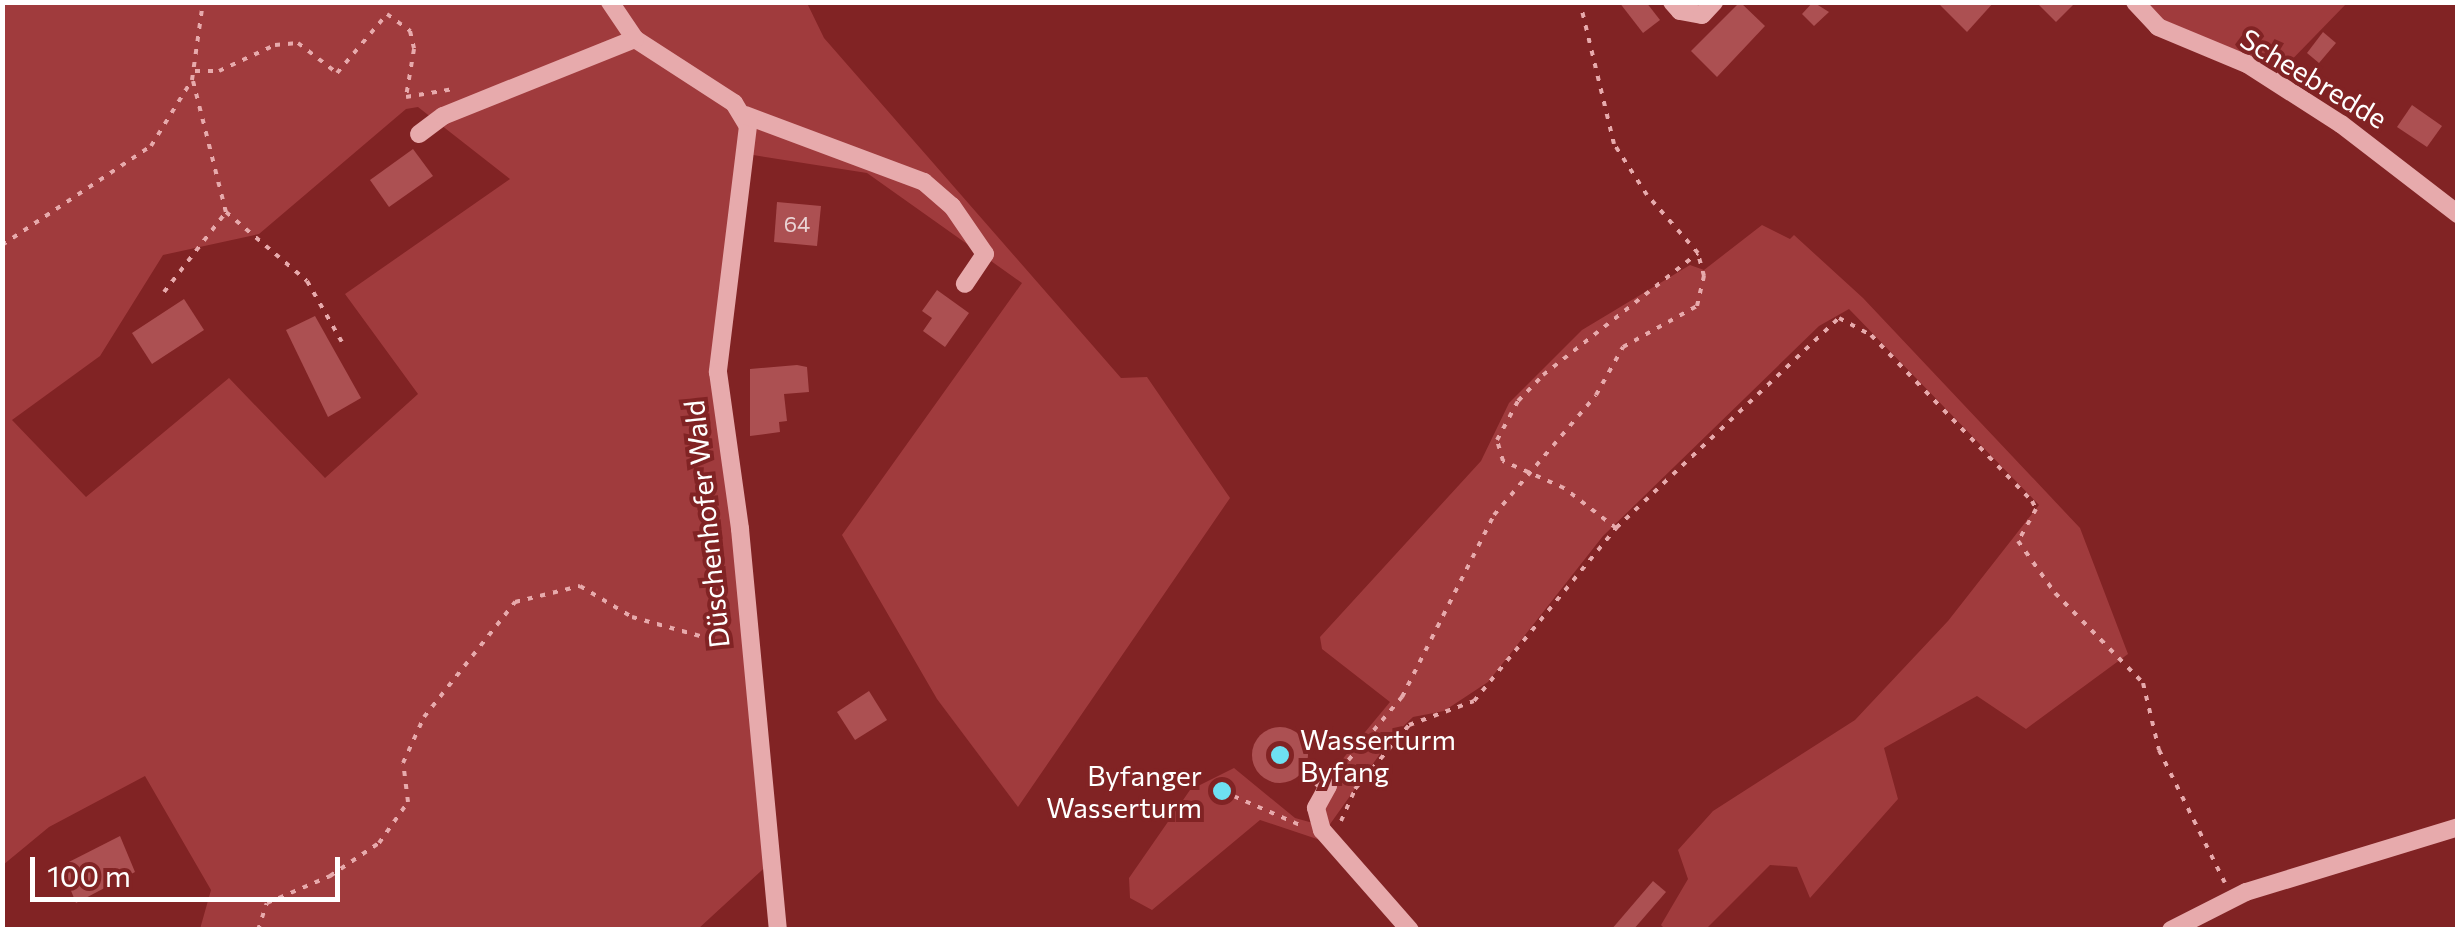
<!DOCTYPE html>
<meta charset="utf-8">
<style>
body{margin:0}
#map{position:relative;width:2460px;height:932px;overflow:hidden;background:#812324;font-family:Commissioner,sans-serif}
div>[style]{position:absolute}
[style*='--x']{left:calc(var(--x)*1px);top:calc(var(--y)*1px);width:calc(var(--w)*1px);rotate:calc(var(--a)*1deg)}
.green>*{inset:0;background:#a03b3d}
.building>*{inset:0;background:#ac5052}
.round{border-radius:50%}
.path>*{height:4px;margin-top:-2px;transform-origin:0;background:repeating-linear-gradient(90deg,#e7aaac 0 5px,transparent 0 13px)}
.minor>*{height:18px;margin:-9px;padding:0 9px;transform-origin:9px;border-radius:9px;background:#e7aaac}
.dots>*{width:28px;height:28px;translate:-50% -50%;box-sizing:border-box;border:5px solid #812324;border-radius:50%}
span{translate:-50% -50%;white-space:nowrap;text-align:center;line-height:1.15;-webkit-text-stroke:8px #812324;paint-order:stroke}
.number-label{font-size:22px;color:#ead3d4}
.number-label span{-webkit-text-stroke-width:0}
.street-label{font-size:28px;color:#fff}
.poi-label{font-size:28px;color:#fff}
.left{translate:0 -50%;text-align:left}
.right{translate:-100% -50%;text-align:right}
.frame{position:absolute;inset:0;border:5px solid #fff;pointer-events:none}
.scale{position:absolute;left:30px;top:857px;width:310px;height:45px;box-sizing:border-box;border:5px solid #fff;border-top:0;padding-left:12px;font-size:30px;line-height:35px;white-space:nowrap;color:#fff;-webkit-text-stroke:8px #812324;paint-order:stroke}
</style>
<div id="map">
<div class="green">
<i style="clip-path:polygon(evenodd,2px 3px,807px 3px,824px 38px,1121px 378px,1147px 377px,1230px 498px,1018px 807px,937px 699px,842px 535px,1022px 283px,867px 173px,753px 155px,721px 370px,775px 858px,698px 929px,200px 929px,211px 890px,145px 776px,49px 827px,3px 865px,2px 3px,418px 107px,510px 179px,345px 294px,418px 394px,325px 478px,229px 378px,86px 497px,12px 420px,100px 356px,163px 255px,259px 234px,406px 109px,418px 107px)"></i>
<i style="clip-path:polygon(2141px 3px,2347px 3px,2276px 76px,2149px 14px)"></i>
<i style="clip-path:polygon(1762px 225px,1790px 239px,1794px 235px,1863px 298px,2080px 528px,2128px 654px,2026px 729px,1977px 696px,1884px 748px,1898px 799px,1810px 898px,1797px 867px,1770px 865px,1706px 929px,1665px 929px,1661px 925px,1688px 879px,1678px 850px,1713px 811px,1855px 720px,1948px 621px,2039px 505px,1849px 309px,1819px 326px,1603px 536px,1488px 682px,1444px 711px,1413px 717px,1392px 737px,1328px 827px,1322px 816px,1326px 779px,1390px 702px,1322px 649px,1320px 637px,1481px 461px,1509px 403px,1582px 330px,1690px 265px,1704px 270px)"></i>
<i style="clip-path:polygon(1234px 768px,1295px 818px,1313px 823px,1320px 840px,1260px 820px,1152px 910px,1130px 898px,1129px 878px,1190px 790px)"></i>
</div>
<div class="building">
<i style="clip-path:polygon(1619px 2px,1646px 2px,1660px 20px,1643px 33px)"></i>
<i style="clip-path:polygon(1740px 2px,1765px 26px,1717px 77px,1691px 51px)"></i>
<i style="clip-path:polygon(1813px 2px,1829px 12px,1814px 26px,1802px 14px)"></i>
<i style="clip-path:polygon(1937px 2px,1994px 2px,1967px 32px)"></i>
<i style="clip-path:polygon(2036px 2px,2076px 2px,2056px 22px)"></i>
<i style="clip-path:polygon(2323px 32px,2336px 43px,2319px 63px,2307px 53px)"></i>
<i style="clip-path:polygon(2412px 105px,2442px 126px,2427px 147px,2397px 127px)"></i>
<i style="clip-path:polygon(413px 149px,433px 176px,389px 207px,370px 180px)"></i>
<i style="clip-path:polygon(777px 202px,821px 206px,817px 246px,774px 242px)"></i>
<i style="clip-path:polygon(937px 290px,969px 313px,945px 347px,923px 331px,932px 318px,922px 311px)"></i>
<i style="clip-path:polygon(184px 299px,204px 330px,152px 364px,132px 333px)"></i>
<i style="clip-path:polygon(315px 316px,361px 398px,328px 417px,286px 330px)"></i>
<i style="clip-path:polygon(797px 365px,807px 367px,809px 392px,784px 394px,787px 421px,779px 422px,780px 432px,750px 436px,750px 369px)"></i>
<i style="clip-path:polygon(869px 691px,887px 720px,855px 740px,837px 712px)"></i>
<i class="round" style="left:1252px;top:727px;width:56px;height:56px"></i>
<i style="clip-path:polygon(120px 836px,135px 872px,76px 903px,61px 866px)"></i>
<i style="clip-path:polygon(1653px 881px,1666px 892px,1633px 930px,1611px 930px)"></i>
</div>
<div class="path">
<i style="--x:195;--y:71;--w:24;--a:0"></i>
<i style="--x:219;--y:71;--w:62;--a:-24.9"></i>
<i style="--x:275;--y:45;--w:23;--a:-5"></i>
<i style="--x:298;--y:43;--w:49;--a:37.6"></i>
<i style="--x:337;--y:73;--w:77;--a:-49.7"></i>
<i style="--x:387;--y:14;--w:29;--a:36"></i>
<i style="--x:410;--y:31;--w:18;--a:77"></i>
<i style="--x:414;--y:49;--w:49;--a:99.5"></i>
<i style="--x:406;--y:97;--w:48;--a:-9.7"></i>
<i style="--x:193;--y:81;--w:135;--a:75.9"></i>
<i style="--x:226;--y:212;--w:106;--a:40.4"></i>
<i style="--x:307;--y:281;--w:70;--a:60.2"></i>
<i style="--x:2;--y:245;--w:179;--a:-33.6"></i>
<i style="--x:151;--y:146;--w:78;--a:-58.2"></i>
<i style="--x:192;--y:80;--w:79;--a:-82"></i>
<i style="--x:164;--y:292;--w:101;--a:-52.2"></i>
<i style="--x:1616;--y:528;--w:66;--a:-142.4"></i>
<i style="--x:1564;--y:488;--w:67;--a:-156.1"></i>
<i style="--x:1503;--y:461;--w:22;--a:-106"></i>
<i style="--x:1497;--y:440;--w:44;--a:-61.7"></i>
<i style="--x:1518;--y:401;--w:36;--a:-46"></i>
<i style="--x:1543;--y:375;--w:197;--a:-38.2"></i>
<i style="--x:1340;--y:770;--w:96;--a:-49.7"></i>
<i style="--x:1402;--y:697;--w:204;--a:-63.2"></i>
<i style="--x:1494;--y:515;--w:157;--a:-49.6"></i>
<i style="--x:1596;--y:395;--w:55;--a:-60.6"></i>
<i style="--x:1623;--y:347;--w:85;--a:-29"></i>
<i style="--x:1697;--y:306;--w:31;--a:-77"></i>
<i style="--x:1704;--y:276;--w:24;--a:-105"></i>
<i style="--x:1698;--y:253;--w:77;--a:-131.3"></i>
<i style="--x:1647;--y:195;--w:61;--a:-122.9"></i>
<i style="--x:1614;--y:144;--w:146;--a:-103.5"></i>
<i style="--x:1222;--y:791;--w:85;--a:23.6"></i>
<i style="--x:1341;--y:821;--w:35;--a:-66"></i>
<i style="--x:1355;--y:789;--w:84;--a:-49.8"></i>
<i style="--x:1409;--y:725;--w:69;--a:-20.3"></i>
<i style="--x:1474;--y:701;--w:224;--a:-50.6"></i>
<i style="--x:1616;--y:528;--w:306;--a:-43.3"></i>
<i style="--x:1839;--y:318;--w:36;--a:28"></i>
<i style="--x:1871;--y:335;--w:231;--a:45.9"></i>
<i style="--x:2032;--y:501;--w:9;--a:63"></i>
<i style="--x:2036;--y:509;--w:37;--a:119"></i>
<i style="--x:2018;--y:541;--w:64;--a:54.6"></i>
<i style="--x:2055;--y:593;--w:126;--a:45.6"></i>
<i style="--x:2143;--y:683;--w:69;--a:76.6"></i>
<i style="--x:2159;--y:750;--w:148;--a:63.6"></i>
<i style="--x:258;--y:930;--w:28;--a:-72"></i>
<i style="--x:267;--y:903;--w:69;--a:-23.2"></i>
<i style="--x:330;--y:876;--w:59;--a:-34"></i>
<i style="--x:379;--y:843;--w:50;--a:-54.7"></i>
<i style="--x:408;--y:802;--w:39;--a:-97"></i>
<i style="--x:403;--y:763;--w:51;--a:-65.5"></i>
<i style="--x:424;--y:717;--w:147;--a:-51.6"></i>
<i style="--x:515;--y:602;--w:67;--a:-13.8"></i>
<i style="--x:580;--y:586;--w:61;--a:30.8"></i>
<i style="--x:632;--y:617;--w:104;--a:15.6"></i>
</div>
<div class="minor">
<i style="--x:610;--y:2;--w:45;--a:56"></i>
<i style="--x:635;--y:39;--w:118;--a:32.9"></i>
<i style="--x:734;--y:103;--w:27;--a:59"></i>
<i style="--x:748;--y:126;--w:248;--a:97"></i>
<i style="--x:718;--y:372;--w:159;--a:82"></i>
<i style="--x:740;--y:529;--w:403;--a:84.6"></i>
<i style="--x:1672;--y:2;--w:12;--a:48"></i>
<i style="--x:1680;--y:11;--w:22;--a:10"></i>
<i style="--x:1702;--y:15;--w:18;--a:-47"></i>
<i style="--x:2135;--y:2;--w:34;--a:47"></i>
<i style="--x:2158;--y:27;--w:96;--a:22.6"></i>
<i style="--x:2247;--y:64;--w:112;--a:32.6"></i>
<i style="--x:2341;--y:124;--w:148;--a:37.6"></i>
<i style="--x:745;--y:115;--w:191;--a:20.5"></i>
<i style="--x:924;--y:182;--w:37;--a:41"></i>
<i style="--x:952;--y:206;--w:58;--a:55.5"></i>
<i style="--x:985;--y:254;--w:36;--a:124"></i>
<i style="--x:419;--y:134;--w:30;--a:-37"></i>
<i style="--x:443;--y:116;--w:207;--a:-21.9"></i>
<i style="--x:1313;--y:771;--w:21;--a:45"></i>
<i style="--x:1328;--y:786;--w:25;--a:119"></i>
<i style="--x:1316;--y:808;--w:23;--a:75"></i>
<i style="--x:1322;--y:830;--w:133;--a:48.7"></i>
<i style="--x:2171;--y:930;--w:84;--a:-26.9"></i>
<i style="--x:2246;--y:892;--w:222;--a:-17"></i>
</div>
<div class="dots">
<i style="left:1280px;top:755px;background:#6ee0f2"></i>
<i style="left:1222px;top:791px;background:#6ee0f2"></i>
</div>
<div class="number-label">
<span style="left:797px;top:224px">64</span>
</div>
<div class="street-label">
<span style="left:2314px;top:78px;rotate:31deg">Scheebredde</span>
<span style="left:706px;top:524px;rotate:-96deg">Düschenhofer Wald</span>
</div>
<div class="poi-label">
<span class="left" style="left:1300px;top:755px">Wasserturm<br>Byfang</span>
<span class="right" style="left:1202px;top:791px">Byfanger<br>Wasserturm</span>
</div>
<div class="frame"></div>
<div class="scale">100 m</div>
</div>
